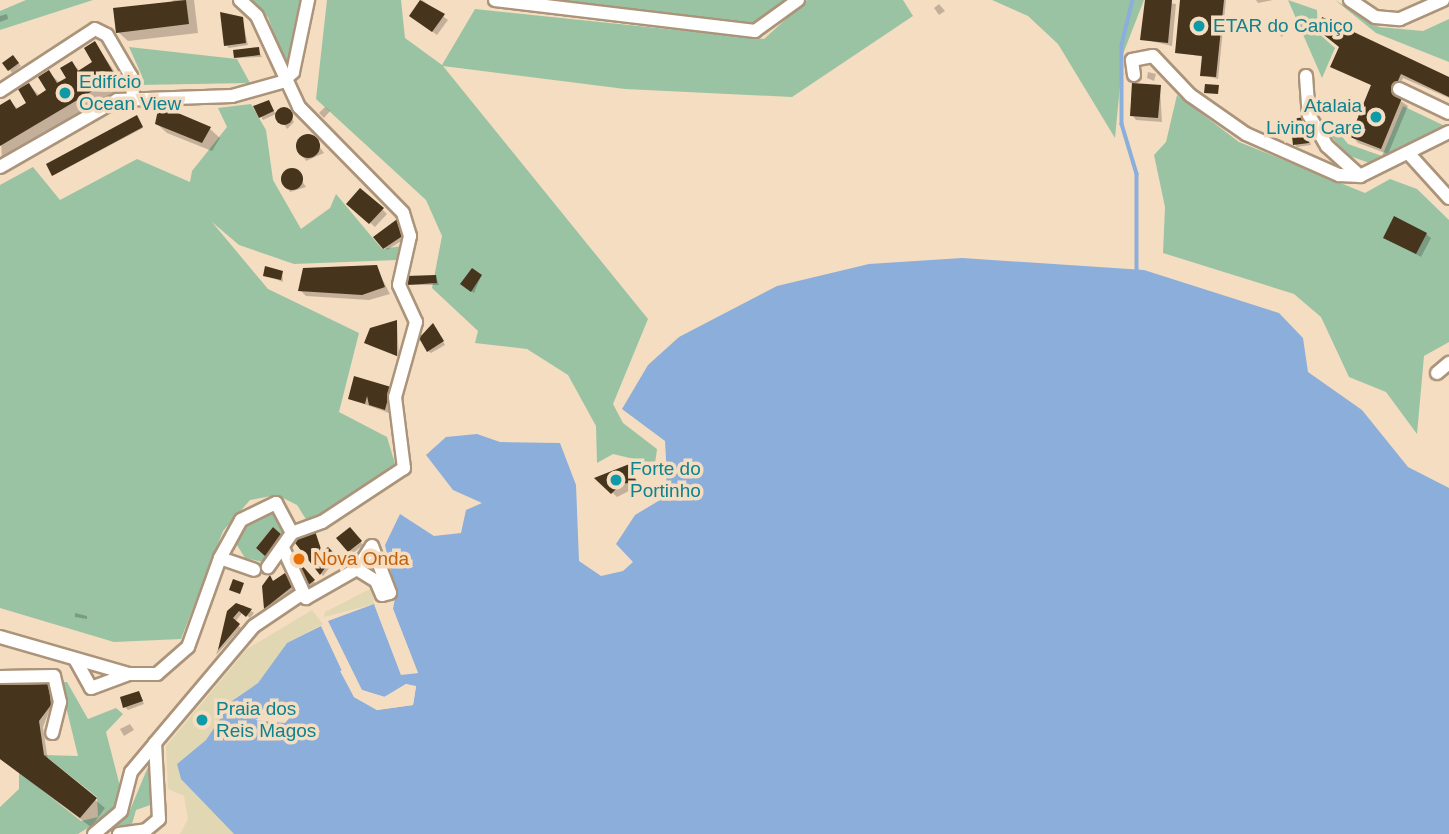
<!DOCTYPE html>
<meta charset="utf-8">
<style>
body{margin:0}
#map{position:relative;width:1449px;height:834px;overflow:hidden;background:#f5ddc1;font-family:Arial,sans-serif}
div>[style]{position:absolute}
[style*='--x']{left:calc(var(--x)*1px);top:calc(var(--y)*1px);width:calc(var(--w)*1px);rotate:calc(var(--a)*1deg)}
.green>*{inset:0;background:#9ac3a4}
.sand>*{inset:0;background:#e1d8b3}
.water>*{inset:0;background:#8baedb}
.pier>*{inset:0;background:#f5ddc1}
.shadow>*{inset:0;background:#0003}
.stream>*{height:3.5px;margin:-1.75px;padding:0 1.75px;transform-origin:1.75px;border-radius:1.75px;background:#8baedb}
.building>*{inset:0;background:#46341c}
.round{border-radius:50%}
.roads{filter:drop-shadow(2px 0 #ab947a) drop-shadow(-2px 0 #ab947a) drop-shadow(0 2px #ab947a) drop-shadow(0 -2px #ab947a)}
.minor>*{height:12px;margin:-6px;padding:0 6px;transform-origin:6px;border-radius:6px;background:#fff}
.dots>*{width:19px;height:19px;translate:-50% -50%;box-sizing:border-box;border:4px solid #f5ddc1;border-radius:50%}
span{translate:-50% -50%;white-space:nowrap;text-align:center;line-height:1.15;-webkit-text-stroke:7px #f5ddc1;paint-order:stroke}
.culture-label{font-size:19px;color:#0d838f}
.left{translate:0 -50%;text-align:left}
.right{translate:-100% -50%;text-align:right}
.food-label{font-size:19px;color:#c56008}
</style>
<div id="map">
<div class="green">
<i style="clip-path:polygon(26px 0,93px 0,0 30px,0 11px)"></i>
<i style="clip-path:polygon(247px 0,302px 0,287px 69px,268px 17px)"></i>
<i style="clip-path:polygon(327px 0,401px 0,405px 38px,442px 65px,475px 9px,764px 39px,807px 0,903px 0,913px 16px,792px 97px,625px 89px,443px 66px,648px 319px,613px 404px,623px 423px,657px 449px,655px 464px,613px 454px,597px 463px,596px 426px,568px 375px,527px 349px,475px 343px,478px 331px,432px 288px,442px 236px,426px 200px,316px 99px)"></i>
<i style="clip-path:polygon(553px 0,790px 0,750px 24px)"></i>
<i style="clip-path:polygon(992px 0,1144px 0,1123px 54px,1115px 138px,1058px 44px,1028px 16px)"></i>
<i style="clip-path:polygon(1288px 0,1317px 10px,1318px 33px,1335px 48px,1322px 78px)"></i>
<i style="clip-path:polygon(1335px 0,1379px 27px,1423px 31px,1449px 19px,1449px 62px,1376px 33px)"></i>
<i style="clip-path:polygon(129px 47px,237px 59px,250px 83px,138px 85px,142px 76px)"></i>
<i style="clip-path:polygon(1177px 95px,1239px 142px,1365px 193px,1390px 179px,1417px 189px,1449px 220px,1449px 342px,1424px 356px,1417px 434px,1386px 392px,1349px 377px,1321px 317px,1294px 294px,1163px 253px,1165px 207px,1154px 155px,1166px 142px)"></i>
<i style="clip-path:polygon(251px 104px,266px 130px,273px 180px,301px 229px,330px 208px,336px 194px,382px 249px,402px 246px,397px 260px,294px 264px,239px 245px,212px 222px,268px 289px,359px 333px,339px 412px,387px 437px,396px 467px,309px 524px,297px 505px,277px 495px,250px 500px,223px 531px,181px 639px,114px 642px,0 608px,0 185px,33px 167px,60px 200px,137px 159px,190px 182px,192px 171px,227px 127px,218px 108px)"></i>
<i style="clip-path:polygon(1403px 106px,1449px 128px,1378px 166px,1347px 155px,1330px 135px,1339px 133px,1348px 144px,1382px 156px)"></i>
<i style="clip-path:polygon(277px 508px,283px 536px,273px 527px,256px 548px,266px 557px,263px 562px,245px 558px,237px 545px,243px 528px,257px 513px)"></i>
<i style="clip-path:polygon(60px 682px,67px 682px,88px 719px,116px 708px,123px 714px,106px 732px,122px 794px,119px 808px,78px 834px,0 834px,0 807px,19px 789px,19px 772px,81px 821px,98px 817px,97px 797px,44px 755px,78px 756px)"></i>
<i style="clip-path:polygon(150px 762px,153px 804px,136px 810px,132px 824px,110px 830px,130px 810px)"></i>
</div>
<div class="sand">
<i style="clip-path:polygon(372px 588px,374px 604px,324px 617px,325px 612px)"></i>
<i style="clip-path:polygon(312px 610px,323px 624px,287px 643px,258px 683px,232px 701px,206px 740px,177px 764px,181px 779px,234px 834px,180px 834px,188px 819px,184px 796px,168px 789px,166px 746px,247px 649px)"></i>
</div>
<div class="water">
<i style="clip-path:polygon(evenodd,962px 258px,1144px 270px,1279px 313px,1303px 338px,1308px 372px,1362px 410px,1408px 467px,1449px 488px,1449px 834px,234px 834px,181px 779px,177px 764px,206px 740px,232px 701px,258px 683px,287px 643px,321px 626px,354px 697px,377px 710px,413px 705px,416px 687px,406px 684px,385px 697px,362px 690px,328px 621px,374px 604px,401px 674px,418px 673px,393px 609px,396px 593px,385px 545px,400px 514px,434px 536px,461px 533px,466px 510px,482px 503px,453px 490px,426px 455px,446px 437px,477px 434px,500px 442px,560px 443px,576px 485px,579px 561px,601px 576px,623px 571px,633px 562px,616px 544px,635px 515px,660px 500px,667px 477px,665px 441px,622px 409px,648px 365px,679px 337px,777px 286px,869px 264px,962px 258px,287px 702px,295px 712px,285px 723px,255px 720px,287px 702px)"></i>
</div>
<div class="pier">
<i style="clip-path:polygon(391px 595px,393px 609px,418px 673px,401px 675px,374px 604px,403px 671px,413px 670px,389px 610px)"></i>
<i style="clip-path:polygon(346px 669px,362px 690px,384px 697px,406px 684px,416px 686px,413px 705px,377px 710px,354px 697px,340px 671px)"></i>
</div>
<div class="shadow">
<i style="clip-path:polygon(174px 0,194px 0,198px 33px,128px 41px,118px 32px)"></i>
<i style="clip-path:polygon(422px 0,448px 20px,437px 35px,411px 16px)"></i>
<i style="clip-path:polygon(1146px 0,1176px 4px,1172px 46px,1142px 39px)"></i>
<i style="clip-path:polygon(1182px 0,1226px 0,1218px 79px,1202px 75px,1204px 57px,1177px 52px)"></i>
<i style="clip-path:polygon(1256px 0,1273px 0,1258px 3px)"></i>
<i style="clip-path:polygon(939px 4px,945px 11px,939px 15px,934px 8px)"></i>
<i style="clip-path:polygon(7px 14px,8px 19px,0 22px,0 16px)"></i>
<i style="clip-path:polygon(242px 18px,248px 45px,229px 48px,226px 45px)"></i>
<i style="clip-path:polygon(1275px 26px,1285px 33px,1282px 37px,1272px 29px)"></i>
<i style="clip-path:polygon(95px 43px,125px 87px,2px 160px,0 120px,10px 101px,18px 109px,28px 103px,29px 85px,40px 96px,48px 91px,49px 73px,59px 82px,68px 79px,72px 63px,80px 71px,95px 63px)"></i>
<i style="clip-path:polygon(1340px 47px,1449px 79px,1449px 98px,1403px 78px,1395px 97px,1408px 106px,1388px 154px,1358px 143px,1352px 136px,1373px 86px,1332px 66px)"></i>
<i style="clip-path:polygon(258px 49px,262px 57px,236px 58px)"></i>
<i style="clip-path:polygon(16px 60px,21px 66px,12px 73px,5px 63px)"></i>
<i style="clip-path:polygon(1148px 72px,1156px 74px,1154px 81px,1147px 78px)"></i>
<i style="clip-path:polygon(1160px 87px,1162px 122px,1136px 120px,1132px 115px)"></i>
<i style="clip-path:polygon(271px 105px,275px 113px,284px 107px,294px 122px,287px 129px,278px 113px,263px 120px,255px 107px)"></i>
<i style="clip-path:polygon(325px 107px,330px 111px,324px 118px,319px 113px)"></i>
<i style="clip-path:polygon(161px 108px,210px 129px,220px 138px,212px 151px,167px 133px,157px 124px)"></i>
<i style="clip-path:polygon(137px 117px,143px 128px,54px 175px,48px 165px)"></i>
<i style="clip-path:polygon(1305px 119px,1311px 145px,1297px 147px,1295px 144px)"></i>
<i style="clip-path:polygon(314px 139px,324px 153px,306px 161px,296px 142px)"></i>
<i style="clip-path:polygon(295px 171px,306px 187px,290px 192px,282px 175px)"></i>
<i style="clip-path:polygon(353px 208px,382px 209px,387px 214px,375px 227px)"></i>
<i style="clip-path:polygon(402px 222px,406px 238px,387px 250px,376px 237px)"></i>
<i style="clip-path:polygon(1426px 234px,1431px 238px,1421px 257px,1385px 237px)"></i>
<i style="clip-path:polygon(376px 267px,390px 294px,369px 300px,306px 296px,300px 290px)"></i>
<i style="clip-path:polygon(282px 272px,283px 282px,265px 275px)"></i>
<i style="clip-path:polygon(481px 276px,474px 293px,465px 287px)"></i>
<i style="clip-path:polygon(436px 277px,439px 285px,409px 285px)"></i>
<i style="clip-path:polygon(397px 322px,399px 357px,369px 345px)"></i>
<i style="clip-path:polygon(436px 328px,445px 345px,431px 353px,428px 351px)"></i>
<i style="clip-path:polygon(390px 388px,389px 413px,350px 399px)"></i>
<i style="clip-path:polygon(631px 465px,639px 486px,617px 497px,598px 479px)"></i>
<i style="clip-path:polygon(350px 529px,363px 545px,352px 554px,339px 538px)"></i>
<i style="clip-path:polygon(314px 533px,323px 554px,328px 549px,337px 558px,323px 576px,295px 540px)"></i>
<i style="clip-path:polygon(299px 564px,316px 584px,308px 589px)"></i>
<i style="clip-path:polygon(285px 575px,297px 591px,270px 612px,263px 587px)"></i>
<i style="clip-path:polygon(243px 605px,254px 613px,250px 618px,243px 612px,235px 622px,241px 628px,216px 655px,230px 611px)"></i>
<i style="clip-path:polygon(75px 613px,87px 616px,87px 619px,75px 617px)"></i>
<i style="clip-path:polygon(47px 681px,57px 691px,43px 727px,48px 761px,105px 808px,91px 827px,0 759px,0 686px)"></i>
<i style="clip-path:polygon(139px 693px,144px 704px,128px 710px,125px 707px)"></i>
<i style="clip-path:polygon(130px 724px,134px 730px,124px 736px,120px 729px)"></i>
</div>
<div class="stream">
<i style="--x:1133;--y:0;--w:46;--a:103.7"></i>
<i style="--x:1122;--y:45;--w:79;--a:90"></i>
<i style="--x:1122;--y:124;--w:52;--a:73.3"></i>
<i style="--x:1137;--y:174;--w:95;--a:90"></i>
</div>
<div class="building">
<i style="clip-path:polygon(186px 0,189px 24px,116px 33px,113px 8px)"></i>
<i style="clip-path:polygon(420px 0,445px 14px,432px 32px,409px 16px)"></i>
<i style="clip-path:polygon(1145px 0,1172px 0,1168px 43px,1140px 40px)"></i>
<i style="clip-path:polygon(1180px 0,1224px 0,1216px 77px,1200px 76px,1202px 56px,1175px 53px)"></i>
<i style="clip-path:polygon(220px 12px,243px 17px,246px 43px,224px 46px)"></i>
<i style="clip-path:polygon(1322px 17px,1449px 77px,1449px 97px,1401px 74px,1392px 94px,1402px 98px,1381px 149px,1350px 137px,1371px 85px,1330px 67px,1339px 47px,1319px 31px)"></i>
<i style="clip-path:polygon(95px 41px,116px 77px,0 146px,0 105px,10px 99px,16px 109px,26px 103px,18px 89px,29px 83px,37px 96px,46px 90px,38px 77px,49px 70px,57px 83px,66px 78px,60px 68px,72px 61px,78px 71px,92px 62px,84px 48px)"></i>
<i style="clip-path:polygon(259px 47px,260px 55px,234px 58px,233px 50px)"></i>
<i style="clip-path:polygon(13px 55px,19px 63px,8px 71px,2px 63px)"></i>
<i style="clip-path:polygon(1132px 83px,1161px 85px,1158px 118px,1130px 116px)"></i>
<i style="clip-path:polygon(1205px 84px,1219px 85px,1218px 94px,1204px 93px)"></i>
<i style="clip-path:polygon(269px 100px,274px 111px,259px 118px,253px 106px)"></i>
<i style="clip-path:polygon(159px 105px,211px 127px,202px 143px,155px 124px)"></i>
<i class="round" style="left:275px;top:107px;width:18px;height:18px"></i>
<i style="clip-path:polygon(137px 115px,143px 127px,52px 176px,46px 164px)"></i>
<i style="clip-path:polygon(1306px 117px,1309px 143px,1293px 145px,1290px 119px)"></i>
<i class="round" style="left:296px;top:134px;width:24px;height:24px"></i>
<i class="round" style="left:281px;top:168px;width:22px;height:22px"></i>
<i style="clip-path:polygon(360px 188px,384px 208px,369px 224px,346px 204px)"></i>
<i style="clip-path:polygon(1394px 216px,1427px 233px,1416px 254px,1383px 238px)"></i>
<i style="clip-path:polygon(400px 217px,404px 235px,383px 249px,373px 237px)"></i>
<i style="clip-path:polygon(377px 265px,385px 287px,362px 295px,298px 291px,303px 268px)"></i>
<i style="clip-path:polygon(265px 266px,283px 271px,281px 280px,263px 276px)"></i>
<i style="clip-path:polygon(472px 268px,482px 275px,471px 292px,460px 284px)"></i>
<i style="clip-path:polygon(436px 275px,437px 283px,407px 285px,406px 276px)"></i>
<i style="clip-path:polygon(397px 320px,397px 356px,364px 343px,370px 328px)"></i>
<i style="clip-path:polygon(433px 323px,444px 341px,427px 352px,419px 338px)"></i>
<i style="clip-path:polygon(354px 376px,391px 387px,385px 410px,369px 405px,367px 396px,365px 404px,348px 399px)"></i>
<i style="clip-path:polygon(632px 463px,636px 482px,621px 484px,611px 494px,594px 478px)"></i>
<i style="clip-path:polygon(273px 527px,283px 536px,266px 557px,256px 548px)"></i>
<i style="clip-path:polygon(350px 527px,362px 541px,348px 552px,336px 538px)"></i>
<i style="clip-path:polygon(315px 531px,322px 552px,328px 547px,335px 554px,320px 575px,292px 539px)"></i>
<i style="clip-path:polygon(299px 562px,315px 580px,304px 588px,294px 564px)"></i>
<i style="clip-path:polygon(285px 573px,293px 586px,264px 609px,262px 586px,270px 575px,273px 581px)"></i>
<i style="clip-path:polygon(233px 579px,244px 583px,240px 594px,229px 590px)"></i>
<i style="clip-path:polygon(236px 603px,252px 609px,246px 617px,239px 611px,233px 618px,240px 624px,218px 650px,227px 611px)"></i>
<i style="clip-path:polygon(48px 679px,51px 705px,39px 721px,44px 755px,97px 798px,80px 818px,0 759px,0 684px)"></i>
<i style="clip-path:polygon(139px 691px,143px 701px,123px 708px,120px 697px)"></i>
</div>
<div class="roads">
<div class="minor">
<i style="--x:240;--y:0;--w:23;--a:43"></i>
<i style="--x:257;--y:16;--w:100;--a:65.2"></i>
<i style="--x:299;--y:107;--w:148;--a:45.5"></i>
<i style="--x:403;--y:213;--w:24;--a:73"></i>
<i style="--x:410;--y:236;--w:50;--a:102.7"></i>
<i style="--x:399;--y:285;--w:41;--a:65.3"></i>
<i style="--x:416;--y:322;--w:78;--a:105.6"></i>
<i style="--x:395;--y:397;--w:72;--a:82.8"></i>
<i style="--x:404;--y:468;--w:98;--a:146.6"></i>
<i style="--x:322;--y:522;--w:32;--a:160"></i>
<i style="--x:292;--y:533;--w:42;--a:125.2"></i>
<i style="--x:495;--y:0;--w:262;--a:6.8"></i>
<i style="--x:755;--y:31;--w:53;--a:-35.8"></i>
<i style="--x:1350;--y:0;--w:30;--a:34"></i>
<i style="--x:1375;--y:17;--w:25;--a:5"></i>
<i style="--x:1400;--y:19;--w:47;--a:-23.8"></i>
<i style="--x:1134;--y:75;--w:15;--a:-98"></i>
<i style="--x:1132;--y:60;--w:21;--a:-11"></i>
<i style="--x:1153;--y:56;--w:54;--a:46.5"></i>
<i style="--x:1190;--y:95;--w:68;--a:34.9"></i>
<i style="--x:1246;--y:134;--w:102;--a:23.8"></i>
<i style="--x:1339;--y:175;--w:21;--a:3"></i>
<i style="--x:1360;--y:176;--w:99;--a:-26.3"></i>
<i style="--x:1306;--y:76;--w:39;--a:86"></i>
<i style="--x:1309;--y:115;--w:36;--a:60"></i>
<i style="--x:1327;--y:146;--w:45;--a:42.3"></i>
<i style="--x:1399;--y:89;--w:55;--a:25.6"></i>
<i style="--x:0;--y:91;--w:113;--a:-33.1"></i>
<i style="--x:95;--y:29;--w:13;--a:27"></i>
<i style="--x:107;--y:35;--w:48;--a:59.7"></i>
<i style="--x:131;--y:76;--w:20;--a:84"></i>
<i style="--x:1410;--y:155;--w:58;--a:47.8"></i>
<i style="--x:0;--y:167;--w:135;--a:-29.8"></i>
<i style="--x:117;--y:100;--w:115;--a:-2"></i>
<i style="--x:232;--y:96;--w:52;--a:-15.6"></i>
<i style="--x:282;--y:82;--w:15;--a:-42"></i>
<i style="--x:293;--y:72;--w:74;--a:-78.2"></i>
<i style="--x:1437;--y:373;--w:16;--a:-40"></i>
<i style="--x:284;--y:550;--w:53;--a:65.4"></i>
<i style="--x:306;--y:598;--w:59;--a:-29.6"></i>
<i style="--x:357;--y:569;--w:27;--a:-57"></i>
<i style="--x:372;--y:546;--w:50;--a:69"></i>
<i style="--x:390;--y:593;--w:8;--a:166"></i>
<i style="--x:382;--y:595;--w:15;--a:-113"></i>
<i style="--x:376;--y:581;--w:22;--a:-148"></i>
<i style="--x:220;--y:558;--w:36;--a:19"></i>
<i style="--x:0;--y:637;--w:134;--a:16"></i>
<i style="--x:129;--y:674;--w:28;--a:0"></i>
<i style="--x:157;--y:674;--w:41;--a:-41.1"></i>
<i style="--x:188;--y:647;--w:95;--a:-70.2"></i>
<i style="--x:220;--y:558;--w:43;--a:-61.1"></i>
<i style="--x:241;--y:520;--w:39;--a:-26"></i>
<i style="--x:276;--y:503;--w:34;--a:62"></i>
<i style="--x:75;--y:659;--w:33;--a:61"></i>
<i style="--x:91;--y:688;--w:40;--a:-20.2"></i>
<i style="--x:0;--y:677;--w:54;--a:-1.1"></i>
<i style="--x:54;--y:676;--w:27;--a:77"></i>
<i style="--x:60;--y:702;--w:32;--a:104"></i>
<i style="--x:94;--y:834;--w:35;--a:-40"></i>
<i style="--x:121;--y:811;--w:40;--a:-75.6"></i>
<i style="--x:131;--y:772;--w:38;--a:-50"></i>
<i style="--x:119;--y:834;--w:27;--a:-8"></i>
<i style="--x:146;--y:830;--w:17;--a:-40"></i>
<i style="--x:159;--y:819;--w:76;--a:-93"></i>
<i style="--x:155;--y:743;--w:153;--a:-49.8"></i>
<i style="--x:254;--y:626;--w:59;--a:-34"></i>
</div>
</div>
<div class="dots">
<i style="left:1199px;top:26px;background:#0f9aa8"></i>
<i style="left:65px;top:93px;background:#0f9aa8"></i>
<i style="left:1376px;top:117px;background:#0f9aa8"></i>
<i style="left:616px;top:480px;background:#0f9aa8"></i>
<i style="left:299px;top:559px;background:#e8710a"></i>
<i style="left:202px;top:720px;background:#0f9aa8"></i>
</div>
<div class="culture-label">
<span class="left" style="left:1213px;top:26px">ETAR do Caniço</span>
<span class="left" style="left:79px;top:93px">Edifício<br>Ocean View</span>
<span class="right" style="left:1362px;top:117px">Atalaia<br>Living Care</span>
<span class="left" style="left:630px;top:480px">Forte do<br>Portinho</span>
<span class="left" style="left:216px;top:720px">Praia dos<br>Reis Magos</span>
</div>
<div class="food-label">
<span class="left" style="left:313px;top:559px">Nova Onda</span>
</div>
</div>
